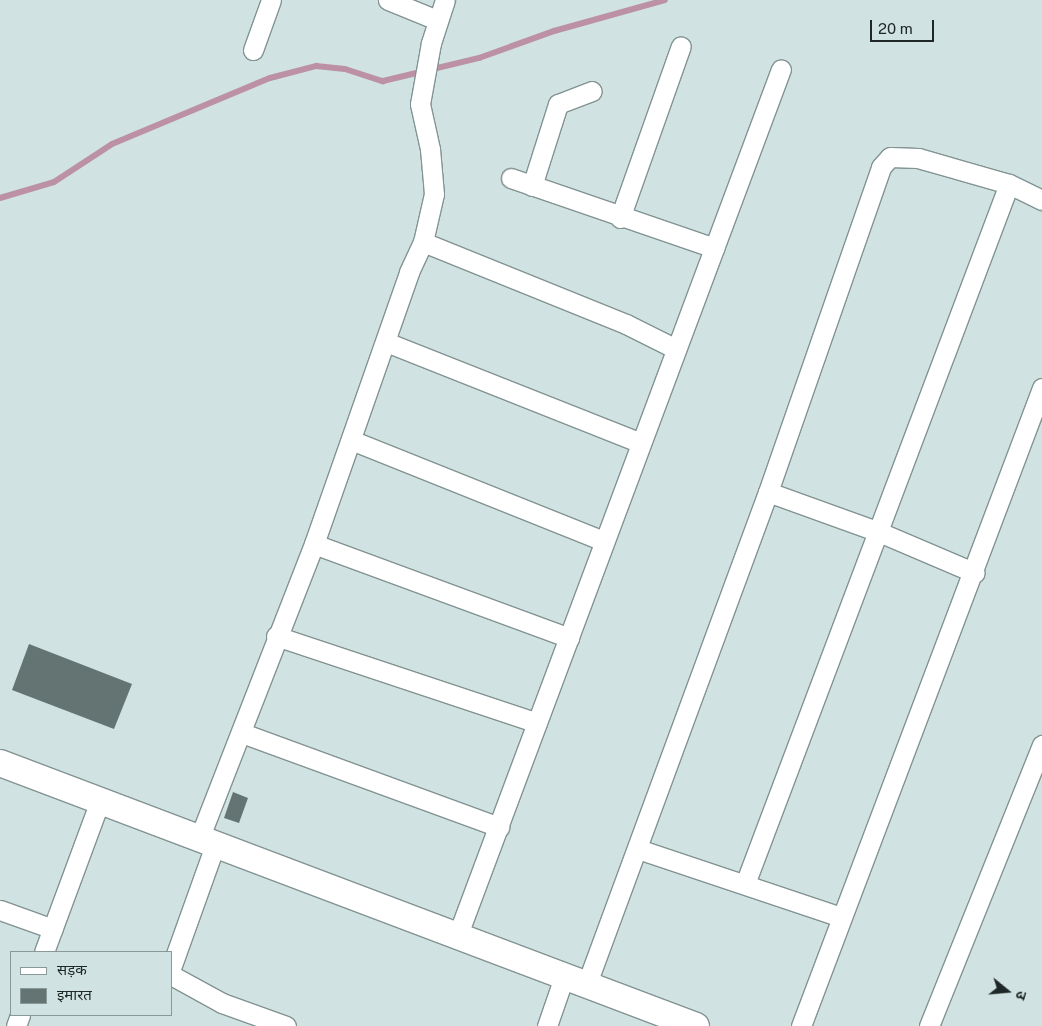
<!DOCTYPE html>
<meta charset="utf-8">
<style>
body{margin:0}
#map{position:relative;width:1042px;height:1026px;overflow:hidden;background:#d0e3e2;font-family:"Public Sans","Noto Sans Devanagari",sans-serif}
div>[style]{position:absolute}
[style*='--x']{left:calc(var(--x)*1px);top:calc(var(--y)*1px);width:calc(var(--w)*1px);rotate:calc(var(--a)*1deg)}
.stream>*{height:6px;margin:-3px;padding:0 3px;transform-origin:3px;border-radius:3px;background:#bd91a4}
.building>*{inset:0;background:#637473}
.roads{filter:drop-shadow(1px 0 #829392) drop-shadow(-1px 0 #829392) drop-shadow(0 1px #829392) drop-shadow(0 -1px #829392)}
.street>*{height:19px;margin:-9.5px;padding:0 9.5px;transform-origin:9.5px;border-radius:9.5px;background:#fff}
.secondary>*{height:26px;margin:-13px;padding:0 13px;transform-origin:13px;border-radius:13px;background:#fff}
span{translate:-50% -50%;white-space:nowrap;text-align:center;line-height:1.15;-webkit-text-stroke:5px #d0e3e2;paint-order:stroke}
.legend{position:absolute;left:10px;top:951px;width:162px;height:65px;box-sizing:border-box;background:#d0e3e2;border:1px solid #8a9897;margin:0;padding:6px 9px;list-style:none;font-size:15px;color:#202827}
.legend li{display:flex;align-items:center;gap:10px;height:25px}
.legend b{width:25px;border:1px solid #8a9897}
.north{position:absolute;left:982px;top:966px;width:50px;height:50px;-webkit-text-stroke:4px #d0e3e2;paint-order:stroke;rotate:107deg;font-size:14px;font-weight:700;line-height:20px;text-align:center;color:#202827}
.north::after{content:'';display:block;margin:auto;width:18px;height:22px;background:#202827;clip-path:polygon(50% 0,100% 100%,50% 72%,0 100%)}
.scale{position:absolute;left:870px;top:20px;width:64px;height:22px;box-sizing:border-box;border:2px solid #202827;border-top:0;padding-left:6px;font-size:15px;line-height:18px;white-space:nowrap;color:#202827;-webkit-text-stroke:4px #d0e3e2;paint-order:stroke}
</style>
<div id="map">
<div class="stream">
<i style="--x:0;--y:198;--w:56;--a:-16.5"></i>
<i style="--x:54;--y:182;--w:69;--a:-33.2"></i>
<i style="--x:112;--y:144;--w:171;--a:-22.7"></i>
<i style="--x:270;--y:78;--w:48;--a:-14.6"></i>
<i style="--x:316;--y:66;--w:29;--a:6"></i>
<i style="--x:345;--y:69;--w:40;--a:18"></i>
<i style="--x:383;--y:81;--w:99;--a:-13.5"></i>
<i style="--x:479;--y:58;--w:80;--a:-19.8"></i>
<i style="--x:554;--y:31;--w:115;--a:-15.6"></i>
</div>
<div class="building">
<i style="clip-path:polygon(29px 644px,132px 684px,114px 729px,12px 690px)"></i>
<i style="clip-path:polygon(233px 792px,248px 798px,239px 823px,224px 818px)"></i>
</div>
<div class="roads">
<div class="street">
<i style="--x:388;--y:0;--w:53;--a:22.2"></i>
<i style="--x:253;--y:50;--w:53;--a:-70.2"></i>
<i style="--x:511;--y:178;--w:215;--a:19"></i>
<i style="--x:532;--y:186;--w:86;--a:-72.4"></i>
<i style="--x:558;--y:104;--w:36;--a:-21"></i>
<i style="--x:620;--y:218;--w:182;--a:-70.5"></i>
<i style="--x:423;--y:242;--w:219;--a:22"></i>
<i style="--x:626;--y:324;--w:56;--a:26.6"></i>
<i style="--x:386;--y:342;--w:274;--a:21.6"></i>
<i style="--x:351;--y:440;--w:272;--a:21.8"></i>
<i style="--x:768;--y:492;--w:118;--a:19.8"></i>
<i style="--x:879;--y:532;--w:104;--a:23.1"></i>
<i style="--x:314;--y:544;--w:272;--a:20.2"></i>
<i style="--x:276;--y:636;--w:275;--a:18.4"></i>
<i style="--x:242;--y:733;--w:274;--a:20.1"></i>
<i style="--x:199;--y:839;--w:317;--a:-68.7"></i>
<i style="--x:314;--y:544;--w:288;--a:-70.7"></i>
<i style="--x:409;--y:272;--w:33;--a:-65"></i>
<i style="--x:423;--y:242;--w:49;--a:-77.1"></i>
<i style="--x:434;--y:194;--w:45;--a:-95.1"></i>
<i style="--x:430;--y:149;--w:46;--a:-102.5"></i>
<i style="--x:420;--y:104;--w:62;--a:-79.8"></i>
<i style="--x:431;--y:43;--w:45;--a:-72"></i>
<i style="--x:638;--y:849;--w:214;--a:18.5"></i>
<i style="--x:745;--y:884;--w:748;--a:-69.34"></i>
<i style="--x:0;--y:910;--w:56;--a:19.7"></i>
<i style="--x:457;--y:937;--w:926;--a:-69.53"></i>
<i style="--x:44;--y:952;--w:161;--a:-69.7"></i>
<i style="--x:171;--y:968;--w:131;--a:-70.3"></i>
<i style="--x:171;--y:975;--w:58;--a:28.8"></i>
<i style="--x:222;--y:1003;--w:68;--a:19.8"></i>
<i style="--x:586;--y:986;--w:526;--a:-69.78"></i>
<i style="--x:768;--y:492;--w:344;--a:-70.8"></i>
<i style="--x:881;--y:167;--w:13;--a:-48"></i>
<i style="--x:890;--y:157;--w:28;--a:2"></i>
<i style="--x:918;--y:158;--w:95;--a:15.9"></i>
<i style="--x:1009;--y:184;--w:37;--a:26"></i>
<i style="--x:16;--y:1026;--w:12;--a:-70"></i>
<i style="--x:547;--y:1026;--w:52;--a:-70.9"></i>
<i style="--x:801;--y:1026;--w:682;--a:-69.31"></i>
<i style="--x:929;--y:1026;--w:303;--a:-68.1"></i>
</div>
<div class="secondary">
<i style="--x:0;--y:763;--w:744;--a:20.7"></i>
</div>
</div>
<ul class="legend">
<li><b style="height:6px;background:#fff"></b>सड़क</li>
<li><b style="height:14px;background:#637473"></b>इमारत</li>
</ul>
<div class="north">उ</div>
<div class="scale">20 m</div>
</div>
